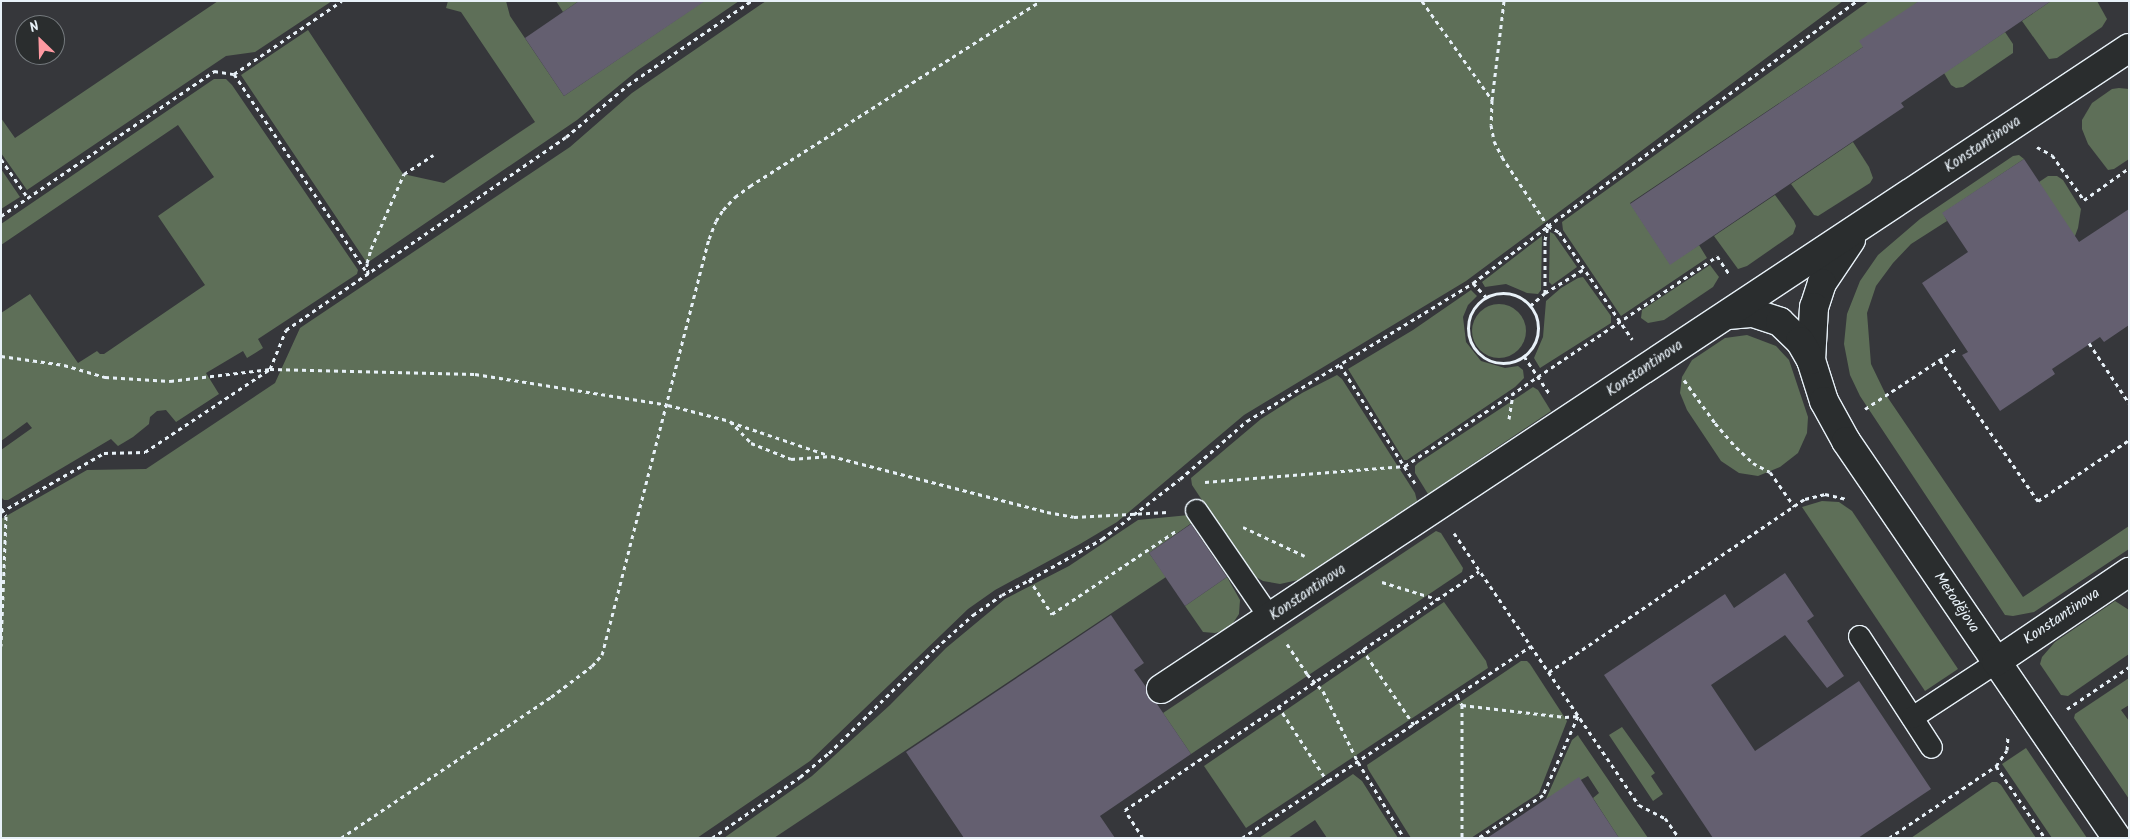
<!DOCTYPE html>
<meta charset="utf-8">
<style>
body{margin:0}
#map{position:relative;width:2130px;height:839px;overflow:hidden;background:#36373b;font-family:Kalam,sans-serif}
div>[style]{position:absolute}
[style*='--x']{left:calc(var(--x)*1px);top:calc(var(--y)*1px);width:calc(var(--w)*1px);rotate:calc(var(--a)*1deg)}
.green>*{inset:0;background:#5e6f58}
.round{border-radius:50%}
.building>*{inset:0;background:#645f70}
.path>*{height:3px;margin-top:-1.5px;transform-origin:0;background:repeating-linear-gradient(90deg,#e8f1f8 0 4px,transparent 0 8px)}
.path>.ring{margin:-1.5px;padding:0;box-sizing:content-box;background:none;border:3px solid #e8f1f8;border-radius:50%}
.roads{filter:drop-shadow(1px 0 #e8f1f8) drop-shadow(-1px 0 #e8f1f8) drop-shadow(0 1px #e8f1f8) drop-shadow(0 -1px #e8f1f8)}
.service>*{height:21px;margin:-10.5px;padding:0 10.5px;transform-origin:10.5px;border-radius:10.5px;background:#2a2d2e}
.minor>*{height:28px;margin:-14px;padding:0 14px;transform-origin:14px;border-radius:14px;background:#2a2d2e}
span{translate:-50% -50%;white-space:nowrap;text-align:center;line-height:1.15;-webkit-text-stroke:5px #2a2d2e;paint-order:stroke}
.street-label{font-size:15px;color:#e8f1f8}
.frame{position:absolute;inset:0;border:2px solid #e8f1f8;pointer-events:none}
.north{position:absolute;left:15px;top:15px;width:50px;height:50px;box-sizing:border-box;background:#2a2d2e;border:1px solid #767b7f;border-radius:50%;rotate:336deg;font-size:14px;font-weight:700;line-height:20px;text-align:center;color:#e8f1f8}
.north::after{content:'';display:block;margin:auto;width:18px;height:22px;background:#ff9aa2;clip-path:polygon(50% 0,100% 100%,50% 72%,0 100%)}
</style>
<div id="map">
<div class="green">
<i style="clip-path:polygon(218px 1px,332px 1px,255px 52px,226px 56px,27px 190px,1px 153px,1px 118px,15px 138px)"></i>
<i style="clip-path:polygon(448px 1px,506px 1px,510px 16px,564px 96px,704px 1px,739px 1px,638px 70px,577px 120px,367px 263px,241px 75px,308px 30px,403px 174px,444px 183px,535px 122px,461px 12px,446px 8px)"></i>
<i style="clip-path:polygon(556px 1px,579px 1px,563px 12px)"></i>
<i style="clip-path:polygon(766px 1px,1843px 1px,1466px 281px,1244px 415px,1117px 522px,1080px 544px,995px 590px,968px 609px,810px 761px,697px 838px,1px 838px,1px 519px,87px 470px,146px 469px,275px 383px,300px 328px,570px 147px,632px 93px)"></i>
<i style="clip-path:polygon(1869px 1px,1919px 1px,1863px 47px,1630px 203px,1670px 264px,1699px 245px,1707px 258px,1621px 316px,1563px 230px,1562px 222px)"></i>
<i style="clip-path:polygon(2051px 1px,2097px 1px,2107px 19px,2102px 27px,2057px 58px,2049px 59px,2022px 21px)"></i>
<i style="clip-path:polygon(2005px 32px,2013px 44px,2013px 53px,1963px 87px,1956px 88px,1951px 85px,1944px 73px)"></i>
<i style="clip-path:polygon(214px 79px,226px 79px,232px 85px,358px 270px,357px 274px,258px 339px,263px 348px,247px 358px,243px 351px,206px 373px,219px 394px,176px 422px,166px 410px,157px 411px,150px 417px,149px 424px,133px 437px,118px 446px,111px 439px,8px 500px,4px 500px,1px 497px,1px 450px,32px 428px,27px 422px,1px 441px,1px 313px,30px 294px,78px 363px,97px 351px,100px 354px,104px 354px,205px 285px,158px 216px,214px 177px,178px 125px,1px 245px,1px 224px)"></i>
<i style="clip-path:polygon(2119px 88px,2129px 89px,2129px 159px,2114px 169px,2108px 170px,2088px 144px,2082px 129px,2082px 120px,2092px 103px,2112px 89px)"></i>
<i style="clip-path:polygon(1853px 142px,1869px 167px,1873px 178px,1870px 183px,1818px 216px,1814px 215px,1791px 184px)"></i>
<i style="clip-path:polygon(2019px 155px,2024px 159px,1943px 213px,1947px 221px,1911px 244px,1893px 263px,1876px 286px,1867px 313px,1871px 364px,1886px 395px,2023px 597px,2129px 526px,2129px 549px,2034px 612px,2013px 616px,2005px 615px,1860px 396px,1850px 375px,1844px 344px,1847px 314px,1860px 281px,1878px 255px,1920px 219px,2013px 156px)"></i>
<i style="clip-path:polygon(1px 169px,20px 197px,1px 209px)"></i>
<i style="clip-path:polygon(2048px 176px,2057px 176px,2063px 180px,2081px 209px,2078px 228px,2072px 244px,2039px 182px)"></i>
<i style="clip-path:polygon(1775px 195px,1794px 221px,1796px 226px,1793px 234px,1747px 266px,1738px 269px,1714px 236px)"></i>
<i style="clip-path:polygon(1550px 232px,1554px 234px,1577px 267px,1552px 285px,1549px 282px)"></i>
<i style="clip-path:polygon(1542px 236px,1541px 290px,1538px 294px,1527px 293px,1506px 284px,1485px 287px,1482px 282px)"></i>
<i style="clip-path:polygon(1710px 265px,1719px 277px,1713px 287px,1664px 320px,1648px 323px,1641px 318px,1642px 310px)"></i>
<i style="clip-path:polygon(1583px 277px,1611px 316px,1611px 323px,1540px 368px,1534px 358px,1543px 337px,1546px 301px,1561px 288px,1578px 278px)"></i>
<i style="clip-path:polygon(1471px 290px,1477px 296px,1468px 305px,1463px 317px,1466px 342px,1481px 361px,1505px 368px,1518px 366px,1523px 370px,1524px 378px,1515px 387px,1407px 460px,1404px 460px,1348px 369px,1413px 330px)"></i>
<i class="round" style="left:1472px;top:304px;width:54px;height:54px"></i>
<i style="clip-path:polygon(1747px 335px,1776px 346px,1789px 360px,1808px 417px,1807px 433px,1798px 453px,1780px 467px,1758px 476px,1739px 473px,1721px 461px,1687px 410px,1680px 393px,1682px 377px,1692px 360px,1725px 338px)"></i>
<i style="clip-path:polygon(1337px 375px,1342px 379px,1415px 493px,1417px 501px,1298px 580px,1280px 584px,1263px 581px,1256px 577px,1247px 568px,1192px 485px,1191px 478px,1261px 419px,1302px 393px)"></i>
<i style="clip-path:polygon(1533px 387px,1538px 390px,1551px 411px,1428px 494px,1415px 473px,1415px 466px,1418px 463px)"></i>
<i style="clip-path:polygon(1822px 501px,1839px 502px,1852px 511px,1958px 669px,1925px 691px,1802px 507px)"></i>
<i style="clip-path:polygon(1189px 515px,1193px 522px,1149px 553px,1166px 577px,774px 838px,724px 838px,812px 776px,890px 705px,946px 648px,1005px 599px,1069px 566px,1138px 520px)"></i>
<i style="clip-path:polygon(1436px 531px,1441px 533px,1463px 568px,1462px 572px,1191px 754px,1163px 713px)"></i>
<i style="clip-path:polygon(1227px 577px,1240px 600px,1239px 614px,1231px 626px,1226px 630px,1215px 633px,1203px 632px,1185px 606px)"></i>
<i style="clip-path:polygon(2115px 601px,2129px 610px,2129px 654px,2068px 696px,2061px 695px,2040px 664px,2042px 657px,2055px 642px)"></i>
<i style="clip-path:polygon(1444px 602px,1486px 661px,1488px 668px,1246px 828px,1204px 766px)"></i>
<i style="clip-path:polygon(1521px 661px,1527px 661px,1530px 664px,1567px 721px,1539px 793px,1471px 838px,1411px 838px,1368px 769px,1367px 765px)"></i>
<i style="clip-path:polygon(2129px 678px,2129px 705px,2121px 710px,2129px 721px,2129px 799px,2074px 718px,2075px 714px)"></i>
<i style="clip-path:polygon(1622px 727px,1655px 773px,1651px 776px,1663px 794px,1653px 801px,1609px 735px)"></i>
<i style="clip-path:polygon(1578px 735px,1579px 737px,1648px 838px,1619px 838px,1593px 798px,1599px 793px,1588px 776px,1546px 799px,1572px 740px)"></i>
<i style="clip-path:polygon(2026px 748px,2087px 838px,2052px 838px,2002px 764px)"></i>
<i style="clip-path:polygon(1353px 774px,1362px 781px,1398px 838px,1327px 838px,1315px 820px,1288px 838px,1259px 838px)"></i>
<i style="clip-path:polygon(1992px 782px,1997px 782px,2001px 785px,2036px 838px,1911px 838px)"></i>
</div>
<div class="building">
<i style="clip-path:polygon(579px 1px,705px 1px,564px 96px,525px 38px)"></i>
<i style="clip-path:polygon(1919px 1px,2051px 1px,1901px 103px,1904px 107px,1670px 265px,1630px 204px,1863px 47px,1859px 41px)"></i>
<i style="clip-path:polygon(2024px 159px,2079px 242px,2129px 209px,2129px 325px,2104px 342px,2100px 337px,2052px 369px,2055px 374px,2000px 411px,1962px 355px,1968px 352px,1922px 283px,1968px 252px,1942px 213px)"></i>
<i style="clip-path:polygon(1191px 524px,1227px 577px,1185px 606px,1149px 553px)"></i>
<i style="clip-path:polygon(1785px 573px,1814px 616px,1807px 621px,1844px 676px,1827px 688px,1785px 635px,1711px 685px,1755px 751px,1859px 681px,1931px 789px,1858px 838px,1713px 838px,1604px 675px,1725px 594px,1734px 608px)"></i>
<i style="clip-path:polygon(1111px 615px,1144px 663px,1134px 670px,1146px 687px,1148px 697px,1157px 704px,1191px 754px,1100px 816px,1115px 838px,964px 838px,906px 752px)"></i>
<i style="clip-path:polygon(1579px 777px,1619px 838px,1487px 838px)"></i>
</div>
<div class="path">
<i style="--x:1422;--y:1;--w:121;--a:54.7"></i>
<i style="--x:1504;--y:1;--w:100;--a:96.9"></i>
<i style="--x:1492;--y:100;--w:25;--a:92"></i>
<i style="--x:1491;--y:125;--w:16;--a:79"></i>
<i style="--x:1494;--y:141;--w:18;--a:63"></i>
<i style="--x:1502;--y:157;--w:83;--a:56.3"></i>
<i style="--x:1548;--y:226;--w:13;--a:29"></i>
<i style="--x:1559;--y:232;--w:130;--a:55.7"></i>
<i style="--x:234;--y:74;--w:130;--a:-34.1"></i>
<i style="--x:2037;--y:147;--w:17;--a:28"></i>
<i style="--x:2052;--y:155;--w:55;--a:54.6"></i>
<i style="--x:2084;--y:200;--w:55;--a:-35.4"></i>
<i style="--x:1;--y:159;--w:47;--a:55.3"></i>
<i style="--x:1;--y:216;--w:258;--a:-34.2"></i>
<i style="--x:214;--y:71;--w:20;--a:9"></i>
<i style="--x:234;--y:74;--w:241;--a:56.2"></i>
<i style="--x:368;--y:274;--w:11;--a:-95"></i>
<i style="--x:367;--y:263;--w:15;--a:-74"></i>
<i style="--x:371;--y:249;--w:82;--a:-66.3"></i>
<i style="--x:404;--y:174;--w:35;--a:-33"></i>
<i style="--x:1473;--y:283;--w:19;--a:47"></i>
<i style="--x:1545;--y:293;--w:53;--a:-90"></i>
<i style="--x:1545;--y:240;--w:14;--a:-78"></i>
<i class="ring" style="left:1468px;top:293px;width:67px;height:67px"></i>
<i style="--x:1530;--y:306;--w:20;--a:-41"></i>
<i style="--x:1545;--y:293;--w:46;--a:-31.6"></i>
<i style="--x:2089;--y:343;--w:72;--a:56.3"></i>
<i style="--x:1;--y:356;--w:64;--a:8.1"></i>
<i style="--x:64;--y:365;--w:43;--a:16.3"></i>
<i style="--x:105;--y:377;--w:65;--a:3.5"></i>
<i style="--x:170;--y:381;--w:101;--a:-6.8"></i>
<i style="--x:270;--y:369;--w:205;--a:1.4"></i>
<i style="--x:475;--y:374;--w:195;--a:9.1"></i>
<i style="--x:668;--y:405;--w:64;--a:14.5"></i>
<i style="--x:730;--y:421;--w:30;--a:46"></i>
<i style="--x:751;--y:443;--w:43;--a:21.8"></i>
<i style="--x:791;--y:459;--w:40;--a:-4.3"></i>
<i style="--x:831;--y:456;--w:223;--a:14.5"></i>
<i style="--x:1047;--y:512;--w:27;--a:10"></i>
<i style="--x:1074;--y:517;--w:94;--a:-3"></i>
<i style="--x:1524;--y:356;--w:45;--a:56"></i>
<i style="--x:1940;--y:360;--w:172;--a:55.2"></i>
<i style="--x:2038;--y:501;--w:110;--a:-33.8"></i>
<i style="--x:1340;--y:365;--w:140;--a:57.6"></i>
<i style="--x:1684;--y:380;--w:53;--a:54.2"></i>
<i style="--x:1715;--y:423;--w:32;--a:49"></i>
<i style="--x:1736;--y:447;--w:23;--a:43"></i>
<i style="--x:1753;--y:463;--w:19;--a:28"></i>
<i style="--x:1770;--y:472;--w:42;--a:54.8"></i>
<i style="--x:1865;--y:409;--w:111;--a:-33.3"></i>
<i style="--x:1509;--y:419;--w:25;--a:-81"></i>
<i style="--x:730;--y:422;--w:103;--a:18.6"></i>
<i style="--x:1205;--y:482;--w:201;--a:-4.6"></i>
<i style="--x:1405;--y:466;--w:376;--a:-33.9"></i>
<i style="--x:1717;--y:256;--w:22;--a:56"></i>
<i style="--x:1;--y:508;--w:9;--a:58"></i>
<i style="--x:6;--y:516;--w:130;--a:92.2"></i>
<i style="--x:1;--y:512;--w:119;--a:-29.8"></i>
<i style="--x:104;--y:453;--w:41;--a:-1.4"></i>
<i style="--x:145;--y:452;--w:150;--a:-33.6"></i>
<i style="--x:270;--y:369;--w:42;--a:-67.7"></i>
<i style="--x:286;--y:330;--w:340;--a:-34.6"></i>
<i style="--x:566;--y:137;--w:81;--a:-40"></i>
<i style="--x:628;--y:85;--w:149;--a:-34.3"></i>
<i style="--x:1243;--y:527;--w:68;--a:25.1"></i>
<i style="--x:1454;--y:533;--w:329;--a:55.8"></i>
<i style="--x:1639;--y:805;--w:29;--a:27"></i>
<i style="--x:1665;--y:818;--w:24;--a:55"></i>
<i style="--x:1029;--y:579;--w:42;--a:56.7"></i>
<i style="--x:1052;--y:614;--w:149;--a:-33.8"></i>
<i style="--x:1382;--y:582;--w:58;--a:17.2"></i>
<i style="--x:1287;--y:644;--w:36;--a:56"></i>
<i style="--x:1307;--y:674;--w:23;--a:47"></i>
<i style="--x:1323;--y:691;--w:79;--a:63.8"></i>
<i style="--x:1358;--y:762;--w:89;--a:58.8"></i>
<i style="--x:1362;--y:649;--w:92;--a:55.6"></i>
<i style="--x:1549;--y:672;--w:309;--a:-34.1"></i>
<i style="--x:1805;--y:499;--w:21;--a:-14"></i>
<i style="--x:1825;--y:494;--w:23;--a:13"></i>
<i style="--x:1457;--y:696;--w:10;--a:61"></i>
<i style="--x:1462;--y:705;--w:133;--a:90"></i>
<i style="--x:1462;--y:705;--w:104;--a:6.6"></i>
<i style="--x:1565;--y:717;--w:13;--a:-4"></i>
<i style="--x:1578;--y:716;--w:86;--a:113.9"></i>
<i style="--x:1543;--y:795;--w:78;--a:146.5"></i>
<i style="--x:1278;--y:706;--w:91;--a:56.7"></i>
<i style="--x:2067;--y:709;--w:75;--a:-34.1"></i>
<i style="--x:1996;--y:766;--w:87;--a:55.8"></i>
<i style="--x:341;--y:838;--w:253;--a:-33.9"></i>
<i style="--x:551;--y:697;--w:51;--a:-37.1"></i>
<i style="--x:592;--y:666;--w:15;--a:-48"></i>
<i style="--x:602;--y:655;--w:430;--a:-75.6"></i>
<i style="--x:709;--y:239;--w:19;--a:-69"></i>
<i style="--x:716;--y:221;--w:13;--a:-58"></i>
<i style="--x:723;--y:210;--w:18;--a:-47"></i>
<i style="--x:735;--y:197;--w:19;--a:-36"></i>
<i style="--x:750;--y:186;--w:344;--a:-32.5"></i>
<i style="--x:712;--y:838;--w:107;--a:-34.7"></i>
<i style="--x:800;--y:777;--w:38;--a:-40"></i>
<i style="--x:829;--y:753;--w:150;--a:-44.5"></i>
<i style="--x:936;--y:648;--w:50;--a:-41.7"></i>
<i style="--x:973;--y:615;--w:35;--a:-35"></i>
<i style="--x:1002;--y:595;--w:115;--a:-29.2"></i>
<i style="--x:1102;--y:539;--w:98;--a:-37.6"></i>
<i style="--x:1180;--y:479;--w:89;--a:-40.9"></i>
<i style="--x:1247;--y:421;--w:265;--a:-31.4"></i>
<i style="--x:1473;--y:283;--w:94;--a:-37.2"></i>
<i style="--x:1548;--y:226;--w:382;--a:-36.1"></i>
<i style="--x:1143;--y:838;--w:33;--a:-123"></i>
<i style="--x:1125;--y:810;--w:427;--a:-34"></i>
<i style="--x:1242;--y:838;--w:347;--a:-33.6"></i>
<i style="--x:1889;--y:838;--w:129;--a:-33.9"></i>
<i style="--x:1996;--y:766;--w:19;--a:-55"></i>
<i style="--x:2007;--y:750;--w:13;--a:-86"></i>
</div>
<div class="roads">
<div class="service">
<i style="--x:1196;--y:510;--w:131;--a:55.6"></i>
<i style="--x:1859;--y:636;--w:132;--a:57"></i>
<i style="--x:1912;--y:717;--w:100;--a:-33.2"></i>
</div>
<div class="minor">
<i style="--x:1851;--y:240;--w:52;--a:124"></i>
<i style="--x:1822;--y:283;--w:25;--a:108"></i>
<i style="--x:1814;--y:307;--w:53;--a:93.2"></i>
<i style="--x:1811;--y:360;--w:43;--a:72.4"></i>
<i style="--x:1824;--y:401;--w:46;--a:61.2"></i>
<i style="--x:1846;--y:441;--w:481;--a:55.7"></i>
<i style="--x:1728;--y:315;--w:25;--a:-5"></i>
<i style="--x:1753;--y:313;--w:28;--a:18"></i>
<i style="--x:1780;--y:322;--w:28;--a:44"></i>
<i style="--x:1800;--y:341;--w:22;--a:60"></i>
<i style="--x:1996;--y:662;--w:161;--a:-34.1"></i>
<i style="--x:1161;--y:689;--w:1161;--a:-33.51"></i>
</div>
</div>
<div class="street-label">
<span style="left:1983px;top:145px;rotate:-34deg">Konstantinova</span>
<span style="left:1645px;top:369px;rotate:-34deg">Konstantinova</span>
<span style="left:1308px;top:593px;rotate:-34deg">Konstantinova</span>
<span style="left:1956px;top:603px;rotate:56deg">Metodějova</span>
<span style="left:2062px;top:617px;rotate:-34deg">Konstantinova</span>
</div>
<div class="frame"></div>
<div class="north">N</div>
</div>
